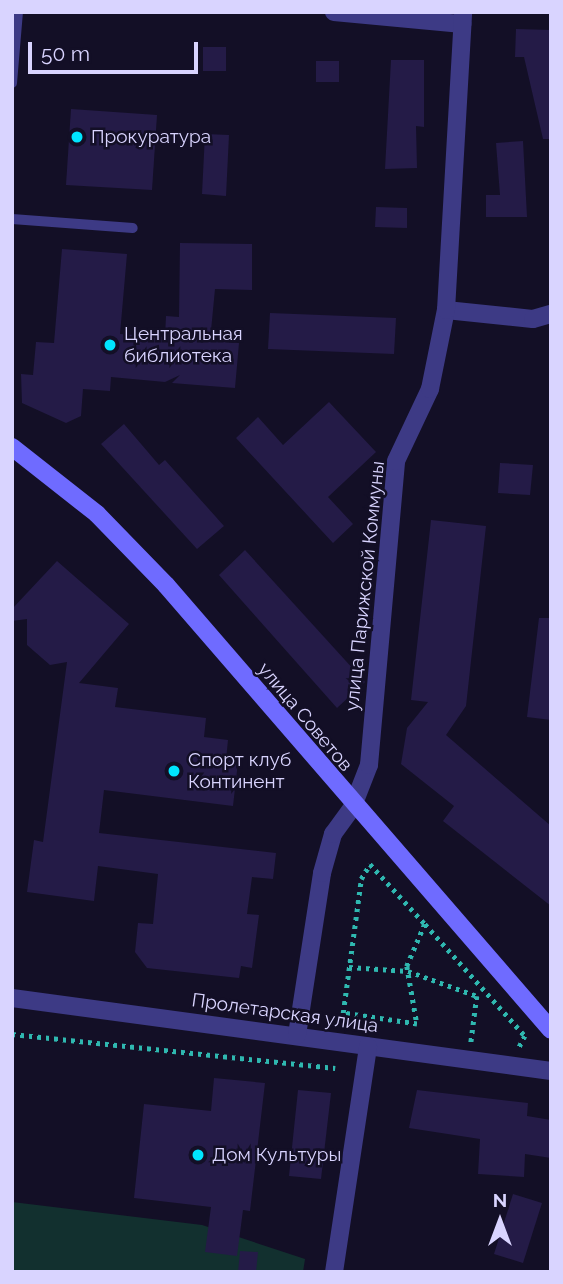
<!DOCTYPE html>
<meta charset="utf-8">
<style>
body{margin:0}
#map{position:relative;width:563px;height:1284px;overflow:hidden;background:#130f26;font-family:Raleway,sans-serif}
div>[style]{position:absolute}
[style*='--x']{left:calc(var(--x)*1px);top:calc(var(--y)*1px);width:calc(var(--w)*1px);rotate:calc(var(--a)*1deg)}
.green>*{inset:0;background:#12302f}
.building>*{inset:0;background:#241b47}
.path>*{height:4.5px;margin-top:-2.25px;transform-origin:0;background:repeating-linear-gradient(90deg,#2fb8b0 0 3.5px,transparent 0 8.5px)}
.service>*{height:10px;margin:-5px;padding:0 5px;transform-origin:5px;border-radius:5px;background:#3d3a85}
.minor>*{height:18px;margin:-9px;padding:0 9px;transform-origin:9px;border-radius:9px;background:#3d3a85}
.secondary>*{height:18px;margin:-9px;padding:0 9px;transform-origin:9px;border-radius:9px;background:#6f6bff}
.dots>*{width:19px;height:19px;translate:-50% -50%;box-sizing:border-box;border:4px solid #130f26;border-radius:50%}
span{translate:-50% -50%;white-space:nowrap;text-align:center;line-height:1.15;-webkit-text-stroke:5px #130f26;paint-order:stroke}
.poi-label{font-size:19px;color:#d9d4ff}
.left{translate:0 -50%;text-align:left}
.street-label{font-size:19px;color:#d9d4ff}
.frame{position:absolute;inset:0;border:14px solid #d9d4ff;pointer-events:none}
.north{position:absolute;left:465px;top:1186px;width:70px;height:70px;-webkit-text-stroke:5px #130f26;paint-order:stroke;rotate:0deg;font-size:19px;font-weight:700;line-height:28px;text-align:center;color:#d9d4ff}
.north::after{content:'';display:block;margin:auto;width:24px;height:32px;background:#d9d4ff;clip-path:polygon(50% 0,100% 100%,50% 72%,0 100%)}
.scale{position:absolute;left:28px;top:42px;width:170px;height:32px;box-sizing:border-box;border:4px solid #d9d4ff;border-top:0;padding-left:9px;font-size:21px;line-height:24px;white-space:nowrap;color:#d9d4ff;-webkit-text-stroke:5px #130f26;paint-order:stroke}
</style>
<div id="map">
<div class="green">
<i style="clip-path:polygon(12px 1202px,202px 1225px,305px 1259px,303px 1272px,12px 1272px)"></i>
</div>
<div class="building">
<i style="clip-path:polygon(516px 29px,551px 30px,551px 139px,543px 139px,524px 57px,515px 57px)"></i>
<i style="clip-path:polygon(203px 47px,226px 47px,226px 71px,203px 71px)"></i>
<i style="clip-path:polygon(391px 60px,424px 60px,424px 127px,416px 126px,417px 168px,385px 169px)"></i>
<i style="clip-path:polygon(316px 61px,339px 61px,339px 82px,316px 82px)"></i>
<i style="clip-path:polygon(71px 109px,157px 115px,152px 190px,66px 185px)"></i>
<i style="clip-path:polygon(205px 134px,229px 135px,226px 196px,202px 194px)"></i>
<i style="clip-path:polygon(523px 141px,527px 217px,486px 217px,486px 195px,500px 195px,496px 143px)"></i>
<i style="clip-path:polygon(376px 207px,407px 208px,407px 228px,375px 227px)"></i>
<i style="clip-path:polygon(180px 243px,252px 244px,252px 290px,215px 289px,210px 341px,239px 343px,235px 388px,172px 383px,180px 375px,165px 382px,111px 377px,110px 391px,83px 389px,81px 416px,66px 423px,22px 403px,21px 374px,33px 375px,36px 342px,54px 343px,62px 249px,127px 254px,120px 334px,165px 337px,166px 316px,179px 317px)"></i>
<i style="clip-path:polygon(270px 313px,396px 318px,394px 354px,268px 349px)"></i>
<i style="clip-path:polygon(329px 402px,376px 452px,328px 497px,353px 524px,333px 543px,236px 438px,258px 417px,283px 445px)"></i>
<i style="clip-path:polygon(124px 424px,159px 465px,165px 460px,224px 526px,197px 549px,101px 444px)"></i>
<i style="clip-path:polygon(500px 463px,533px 465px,530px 495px,498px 493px)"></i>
<i style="clip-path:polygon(431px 520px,486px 526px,466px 706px,446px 735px,551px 826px,551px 906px,443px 821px,454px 806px,401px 764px,407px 728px,428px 702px,411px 700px)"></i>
<i style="clip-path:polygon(245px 550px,365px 682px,337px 708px,219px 575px)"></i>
<i style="clip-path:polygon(57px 561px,129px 624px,79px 683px,118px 688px,115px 707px,206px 718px,204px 737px,228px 740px,226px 760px,238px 762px,233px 806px,104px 790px,99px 833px,276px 853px,273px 879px,252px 877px,247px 914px,259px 915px,252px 968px,241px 966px,239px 978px,147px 968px,135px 952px,138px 923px,153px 924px,158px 874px,98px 866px,94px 901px,27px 892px,34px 840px,43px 842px,67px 662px,50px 665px,27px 645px,27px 619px,12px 621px,12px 609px)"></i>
<i style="clip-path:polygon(539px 618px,551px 618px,551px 720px,527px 717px)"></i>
<i style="clip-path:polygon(214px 1078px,265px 1083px,250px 1211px,243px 1210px,237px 1256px,205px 1252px,211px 1207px,134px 1198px,144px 1104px,211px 1111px)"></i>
<i style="clip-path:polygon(298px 1090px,331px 1093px,321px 1179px,289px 1176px)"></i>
<i style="clip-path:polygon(417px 1090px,528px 1103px,527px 1116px,551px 1120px,551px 1158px,525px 1154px,524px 1177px,478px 1174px,480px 1139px,409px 1128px)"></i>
<i style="clip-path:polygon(513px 1194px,542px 1203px,523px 1263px,494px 1254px)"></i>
<i style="clip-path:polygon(240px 1251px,258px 1252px,256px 1272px,238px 1272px)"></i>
</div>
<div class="path">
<i style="--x:425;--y:924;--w:46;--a:113.2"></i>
<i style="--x:407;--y:966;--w:59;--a:80.2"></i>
<i style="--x:417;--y:1024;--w:75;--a:-171.5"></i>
<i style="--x:343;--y:1013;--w:135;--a:-82.3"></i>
<i style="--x:361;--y:879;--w:17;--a:-59"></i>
<i style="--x:370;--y:864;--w:81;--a:47.5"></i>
<i style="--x:425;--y:924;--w:150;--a:48.2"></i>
<i style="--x:525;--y:1036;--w:13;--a:117"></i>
<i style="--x:349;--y:967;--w:59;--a:3.9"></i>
<i style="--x:408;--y:971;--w:73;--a:19.9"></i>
<i style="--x:477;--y:996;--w:47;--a:97.3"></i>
<i style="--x:12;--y:1034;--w:325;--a:6"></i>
</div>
<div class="service">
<i style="--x:12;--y:83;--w:71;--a:-85.2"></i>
<i style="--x:12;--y:219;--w:121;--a:4.3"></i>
</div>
<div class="minor">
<i style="--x:334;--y:12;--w:129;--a:5.4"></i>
<i style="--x:446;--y:310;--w:87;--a:5.9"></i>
<i style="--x:533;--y:319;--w:19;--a:-16"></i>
<i style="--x:12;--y:998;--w:544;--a:7.71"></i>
<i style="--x:297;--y:1035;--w:164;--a:-81.2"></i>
<i style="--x:322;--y:873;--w:41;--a:-74.2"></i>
<i style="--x:333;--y:834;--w:34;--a:-54"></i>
<i style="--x:353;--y:806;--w:44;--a:-68.7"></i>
<i style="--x:369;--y:765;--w:305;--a:-84.9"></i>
<i style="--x:396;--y:461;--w:80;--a:-64.7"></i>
<i style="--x:430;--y:389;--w:81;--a:-78.6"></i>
<i style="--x:446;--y:310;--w:298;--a:-86.7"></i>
<i style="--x:334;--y:1272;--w:228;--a:-81.4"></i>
</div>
<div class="secondary">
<i style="--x:12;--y:447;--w:108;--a:38.2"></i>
<i style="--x:97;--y:514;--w:99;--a:45.8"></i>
<i style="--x:166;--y:585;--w:588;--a:49.13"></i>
</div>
<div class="dots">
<i style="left:77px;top:137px;background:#00e5ff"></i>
<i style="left:110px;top:345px;background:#00e5ff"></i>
<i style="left:174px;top:771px;background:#00e5ff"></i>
<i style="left:198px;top:1155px;background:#00e5ff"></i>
</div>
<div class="poi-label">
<span class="left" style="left:91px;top:137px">Прокуратура</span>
<span class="left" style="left:124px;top:345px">Центральная<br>библиотека</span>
<span class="left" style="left:188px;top:771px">Спорт клуб<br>Континент</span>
<span class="left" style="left:212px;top:1155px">Дом Культуры</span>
</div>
<div class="street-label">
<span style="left:365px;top:586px;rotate:-84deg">улица Парижской Коммуны</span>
<span style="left:305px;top:717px;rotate:50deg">улица Советов</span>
<span style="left:285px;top:1013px;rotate:8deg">Пролетарская улица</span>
</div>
<div class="frame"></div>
<div class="north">N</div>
<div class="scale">50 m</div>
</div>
